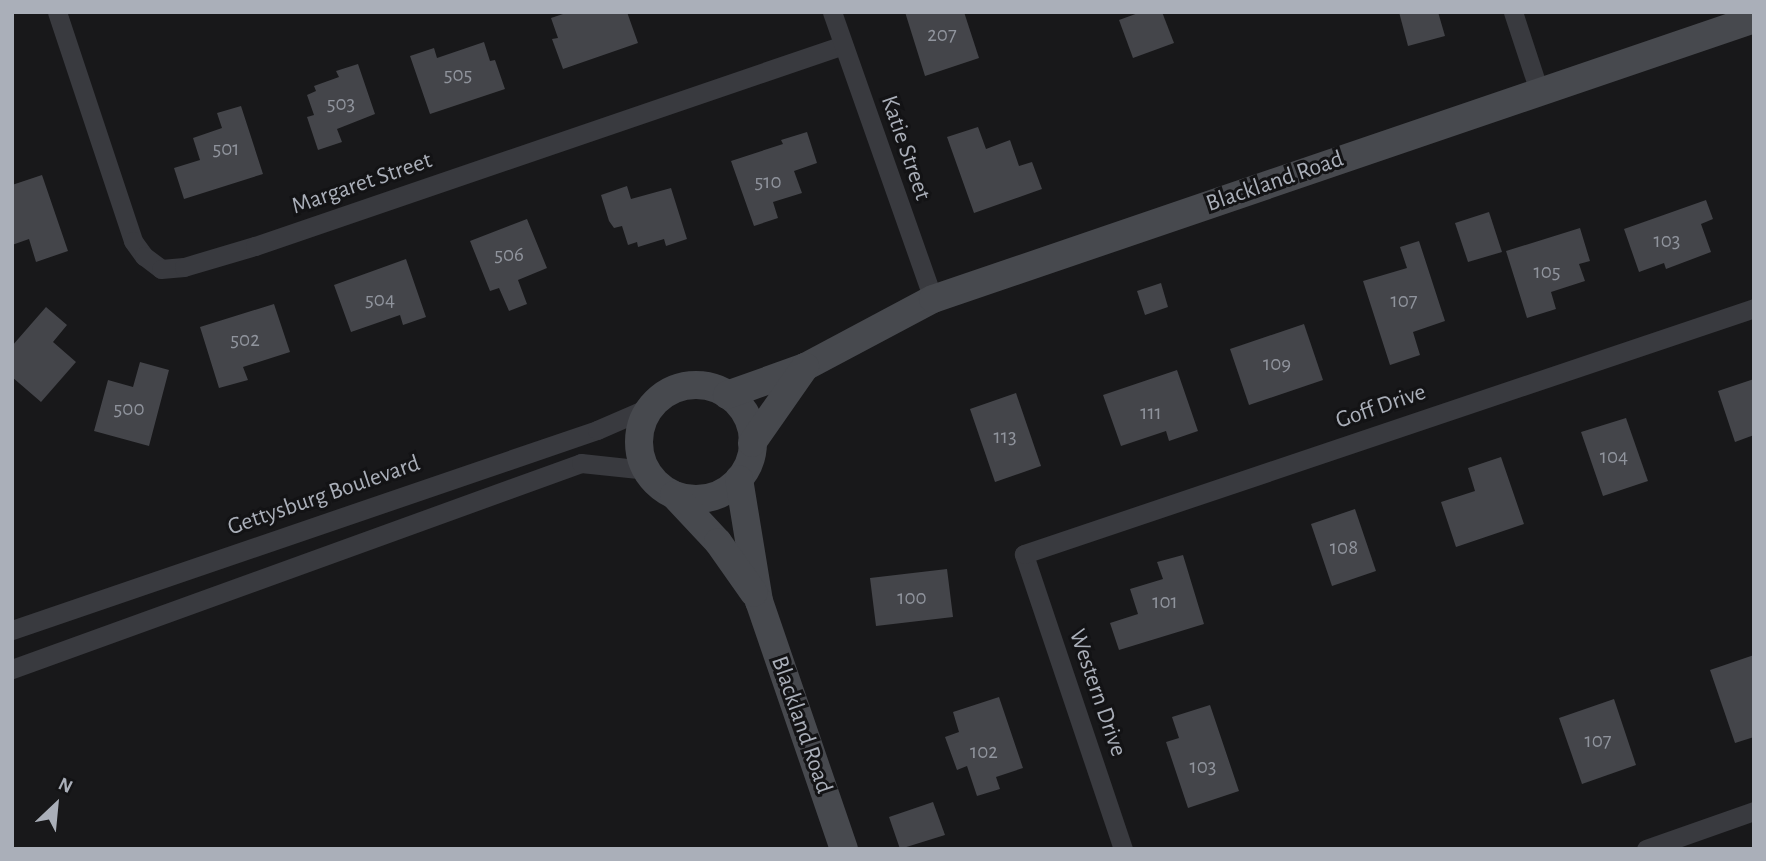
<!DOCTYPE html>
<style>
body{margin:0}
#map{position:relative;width:1766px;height:861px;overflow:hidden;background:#18181a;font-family:"Alegreya Sans",sans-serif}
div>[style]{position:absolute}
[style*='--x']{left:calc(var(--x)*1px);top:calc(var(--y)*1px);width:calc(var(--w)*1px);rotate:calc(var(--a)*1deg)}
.building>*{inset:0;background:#44454a}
.street>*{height:19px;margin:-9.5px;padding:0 9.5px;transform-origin:9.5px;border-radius:9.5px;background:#393a3f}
.secondary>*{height:28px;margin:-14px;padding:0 14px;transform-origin:14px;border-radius:14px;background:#47494e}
.secondary>.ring{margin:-14px;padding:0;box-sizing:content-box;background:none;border:28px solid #47494e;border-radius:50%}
span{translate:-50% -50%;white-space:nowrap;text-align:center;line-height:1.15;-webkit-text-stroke:6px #131315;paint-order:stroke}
.number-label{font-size:21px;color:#90949d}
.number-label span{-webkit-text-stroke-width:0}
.street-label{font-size:24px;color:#aaafb9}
.frame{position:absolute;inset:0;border:14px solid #aaafb9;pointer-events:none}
.north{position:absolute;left:21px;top:770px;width:70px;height:70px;-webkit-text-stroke:5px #131315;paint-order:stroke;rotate:26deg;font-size:19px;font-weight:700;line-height:28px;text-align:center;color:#aaafb9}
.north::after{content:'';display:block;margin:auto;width:24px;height:32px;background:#aaafb9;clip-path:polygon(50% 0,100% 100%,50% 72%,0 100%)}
</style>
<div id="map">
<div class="building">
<i style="clip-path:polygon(569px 12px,627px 12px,638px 43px,563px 69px,552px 39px,558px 38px,551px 18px)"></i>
<i style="clip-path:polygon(905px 12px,964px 12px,979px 58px,925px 76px)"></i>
<i style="clip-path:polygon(1141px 12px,1162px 12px,1174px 43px,1133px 58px,1119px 20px)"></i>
<i style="clip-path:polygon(1399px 12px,1438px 12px,1445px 36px,1408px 46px)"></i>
<i style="clip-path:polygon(484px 42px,490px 61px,495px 60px,505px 89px,430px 114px,410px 56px,434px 48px,437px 58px)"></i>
<i style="clip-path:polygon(358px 64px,375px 114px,337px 129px,342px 142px,318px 150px,307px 117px,314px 115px,307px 95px,316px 91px,314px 86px,339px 77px,336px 71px)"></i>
<i style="clip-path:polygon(241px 106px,263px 174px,184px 199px,174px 168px,200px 160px,193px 138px,222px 128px,217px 113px)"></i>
<i style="clip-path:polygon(978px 127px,986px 149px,1010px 140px,1019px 166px,1032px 162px,1042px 189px,974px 213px,947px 137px)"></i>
<i style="clip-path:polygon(807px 132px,817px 163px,794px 171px,802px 193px,773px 202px,778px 218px,754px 226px,731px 161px,783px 144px,781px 140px)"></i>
<i style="clip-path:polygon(42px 175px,68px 251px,36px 262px,29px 239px,12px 245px,12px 185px)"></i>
<i style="clip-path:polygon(627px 186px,631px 199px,671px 188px,687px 239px,666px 246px,664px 239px,638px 247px,637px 242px,628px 245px,622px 226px,614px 228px,609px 221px,601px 195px)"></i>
<i style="clip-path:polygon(1706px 200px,1713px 219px,1701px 224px,1711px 252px,1666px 269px,1664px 263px,1639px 272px,1624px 229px)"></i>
<i style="clip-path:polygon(1489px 212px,1502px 252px,1468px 262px,1455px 223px)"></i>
<i style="clip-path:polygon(527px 219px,547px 268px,518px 280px,527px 304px,509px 311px,499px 288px,490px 291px,470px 241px)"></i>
<i style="clip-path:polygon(1580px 228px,1590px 261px,1579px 264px,1585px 281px,1551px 292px,1556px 309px,1527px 318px,1506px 251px)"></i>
<i style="clip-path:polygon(1419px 241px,1445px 321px,1413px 332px,1420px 355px,1390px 365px,1363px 281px,1407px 268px,1400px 247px)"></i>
<i style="clip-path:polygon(406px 259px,426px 317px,403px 325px,400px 315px,351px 332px,334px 285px)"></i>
<i style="clip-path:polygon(1161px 283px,1168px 307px,1145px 315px,1137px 291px)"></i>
<i style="clip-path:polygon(274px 304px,290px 352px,243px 367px,248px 380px,219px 388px,200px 327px)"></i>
<i style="clip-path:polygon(46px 307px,67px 325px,53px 342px,76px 362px,41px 402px,12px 377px,12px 346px)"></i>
<i style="clip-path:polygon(1304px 324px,1323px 380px,1249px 405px,1230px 349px)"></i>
<i style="clip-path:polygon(140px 362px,169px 370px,149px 446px,94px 431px,108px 380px,133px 387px)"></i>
<i style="clip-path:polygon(1177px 370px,1198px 431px,1169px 441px,1166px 431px,1121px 446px,1103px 395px)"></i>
<i style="clip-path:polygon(1754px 379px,1754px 435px,1735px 442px,1718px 391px)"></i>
<i style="clip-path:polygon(1016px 393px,1041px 466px,995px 482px,970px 409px)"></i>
<i style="clip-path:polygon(1626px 418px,1648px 481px,1603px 496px,1581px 432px)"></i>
<i style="clip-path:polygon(1501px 457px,1524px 524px,1456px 547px,1441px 502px,1475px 491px,1468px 468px)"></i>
<i style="clip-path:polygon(1355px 509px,1376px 571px,1332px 586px,1311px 524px)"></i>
<i style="clip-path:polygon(1183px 555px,1204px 624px,1119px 650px,1110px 623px,1138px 614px,1130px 589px,1163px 579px,1157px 562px)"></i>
<i style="clip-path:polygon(947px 569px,953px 617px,876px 626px,870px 578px)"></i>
<i style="clip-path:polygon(1754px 655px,1754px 737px,1735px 743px,1710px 670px)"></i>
<i style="clip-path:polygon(999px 697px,1023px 768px,996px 777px,1000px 789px,977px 796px,967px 766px,957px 770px,945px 737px,959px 732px,953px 712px)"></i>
<i style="clip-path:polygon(1614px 699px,1636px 765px,1582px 784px,1559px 718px)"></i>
<i style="clip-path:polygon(1210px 705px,1239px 791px,1188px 808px,1166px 742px,1179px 738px,1172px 717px)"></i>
<i style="clip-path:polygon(933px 802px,945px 835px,900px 849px,889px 817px)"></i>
</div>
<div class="street">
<i style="--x:57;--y:12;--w:241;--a:71.6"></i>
<i style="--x:133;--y:241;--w:19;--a:54"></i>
<i style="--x:144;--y:256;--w:21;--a:37"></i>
<i style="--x:161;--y:269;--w:23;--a:-5"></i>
<i style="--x:184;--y:267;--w:74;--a:-16.5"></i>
<i style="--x:255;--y:246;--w:621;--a:-18.87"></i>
<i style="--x:832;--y:12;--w:304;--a:70.6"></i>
<i style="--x:1513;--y:12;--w:83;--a:71.8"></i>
<i style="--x:12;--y:630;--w:618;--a:-18.87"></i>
<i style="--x:597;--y:430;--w:58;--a:-23.5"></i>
<i style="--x:12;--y:669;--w:605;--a:-19.9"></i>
<i style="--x:581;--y:463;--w:65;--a:6.1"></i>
<i style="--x:1123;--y:849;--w:311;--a:-108.6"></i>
<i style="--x:1024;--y:554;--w:770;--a:-18.62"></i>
<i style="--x:1646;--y:849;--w:114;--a:-19.4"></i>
</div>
<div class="secondary">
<i class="ring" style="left:639px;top:385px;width:86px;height:86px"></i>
<i style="--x:727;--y:395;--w:83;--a:-19.7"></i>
<i style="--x:805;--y:367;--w:145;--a:-28"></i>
<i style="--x:933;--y:299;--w:867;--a:-18.83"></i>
<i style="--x:752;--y:443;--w:93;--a:-55.1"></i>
<i style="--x:739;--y:479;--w:124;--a:80.7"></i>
<i style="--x:759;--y:601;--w:262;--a:71.1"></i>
<i style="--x:674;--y:495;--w:64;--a:46.9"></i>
<i style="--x:718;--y:542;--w:62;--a:54.8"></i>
</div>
<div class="number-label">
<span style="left:942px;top:35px">207</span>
<span style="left:458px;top:75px">505</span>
<span style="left:341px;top:104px">503</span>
<span style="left:226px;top:149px">501</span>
<span style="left:768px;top:182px">510</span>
<span style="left:1667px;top:241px">103</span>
<span style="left:509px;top:255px">506</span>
<span style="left:1547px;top:272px">105</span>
<span style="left:380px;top:300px">504</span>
<span style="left:1404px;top:301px">107</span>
<span style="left:245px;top:340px">502</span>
<span style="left:1277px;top:364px">109</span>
<span style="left:129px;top:409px">500</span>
<span style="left:1151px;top:413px">111</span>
<span style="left:1005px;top:437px">113</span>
<span style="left:1614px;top:457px">104</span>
<span style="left:1344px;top:548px">108</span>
<span style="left:912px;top:598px">100</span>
<span style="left:1165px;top:602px">101</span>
<span style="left:1598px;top:741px">107</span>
<span style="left:984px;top:752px">102</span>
<span style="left:1203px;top:767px">103</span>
</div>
<div class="street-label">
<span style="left:905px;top:148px;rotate:71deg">Katie Street</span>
<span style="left:1275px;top:182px;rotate:-19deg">Blackland Road</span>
<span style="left:362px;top:184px;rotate:-19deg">Margaret Street</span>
<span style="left:1381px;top:407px;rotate:-19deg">Goff Drive</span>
<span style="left:324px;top:496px;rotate:-19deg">Gettysburg Boulevard</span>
<span style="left:1097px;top:693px;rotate:71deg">Western Drive</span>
<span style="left:801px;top:725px;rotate:71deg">Blackland Road</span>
</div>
<div class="frame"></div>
<div class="north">N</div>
</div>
